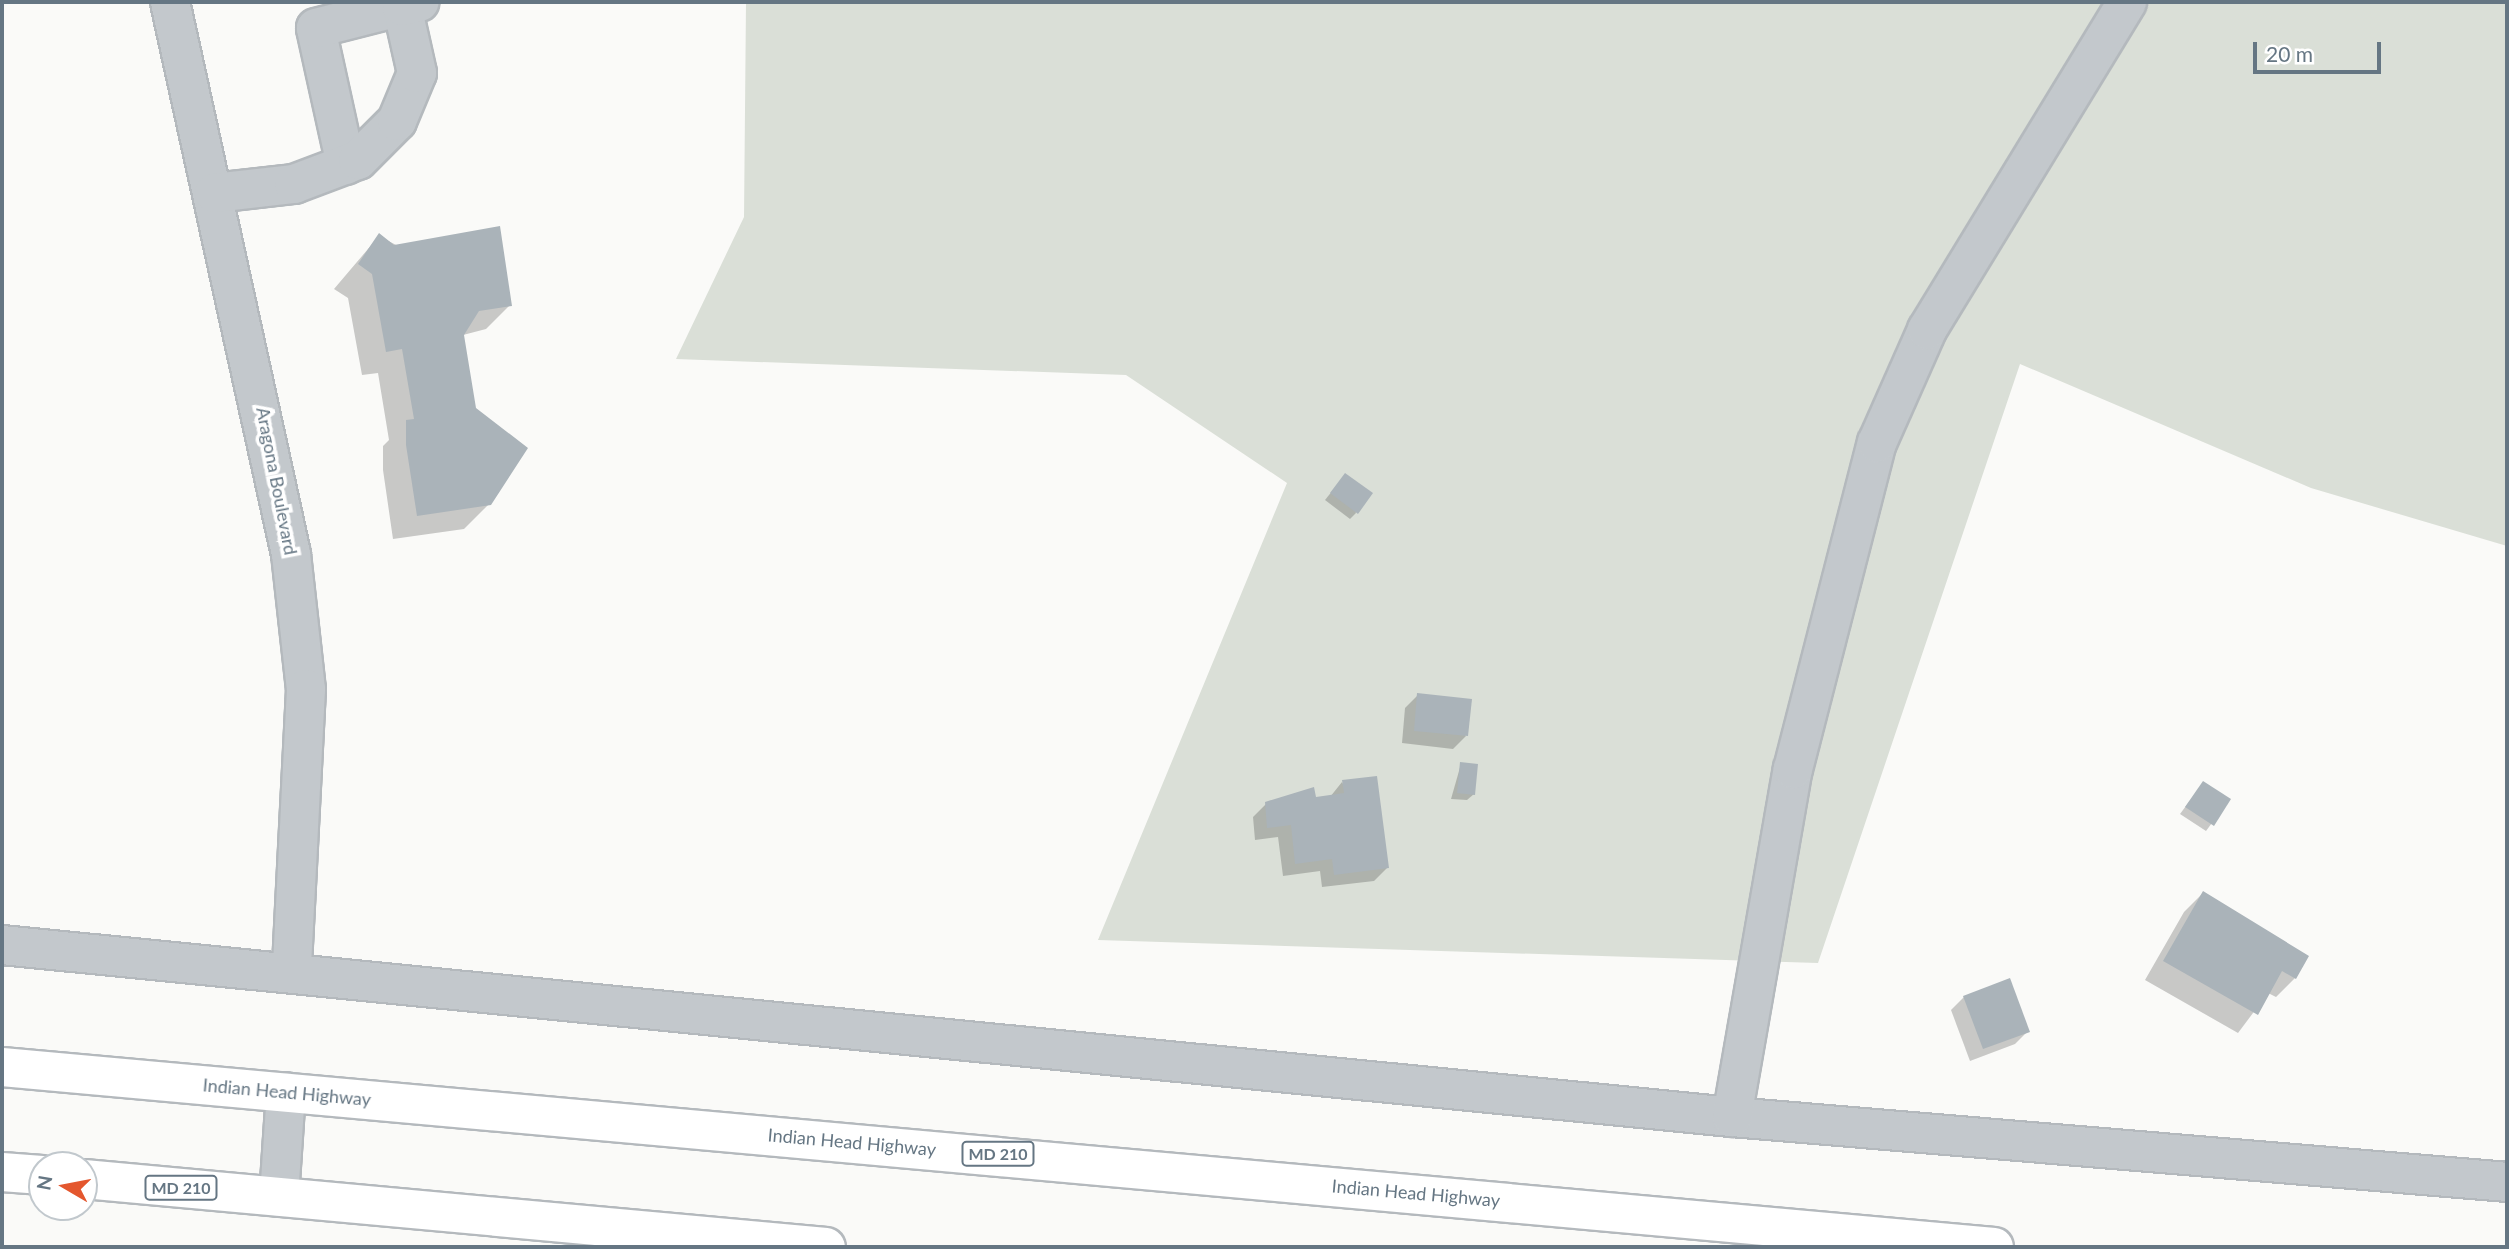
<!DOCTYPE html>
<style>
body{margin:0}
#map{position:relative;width:2509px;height:1249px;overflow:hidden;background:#fafaf8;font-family:Lato,sans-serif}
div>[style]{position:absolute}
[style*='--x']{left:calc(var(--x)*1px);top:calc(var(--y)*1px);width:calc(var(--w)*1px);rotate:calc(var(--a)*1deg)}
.green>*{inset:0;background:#dadfd7}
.shadow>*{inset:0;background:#0003}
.building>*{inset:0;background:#aab3b9}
.roads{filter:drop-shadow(2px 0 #b4b9bd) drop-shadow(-2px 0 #b4b9bd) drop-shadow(0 2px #b4b9bd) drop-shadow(0 -2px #b4b9bd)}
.minor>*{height:38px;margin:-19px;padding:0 19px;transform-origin:19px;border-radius:19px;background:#c3c8cc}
.highway>*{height:38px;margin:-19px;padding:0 19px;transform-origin:19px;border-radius:19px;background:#fff}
span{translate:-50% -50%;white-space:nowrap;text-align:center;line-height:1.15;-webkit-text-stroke:7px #fff;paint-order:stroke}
.shield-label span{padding:2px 5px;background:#fff;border:2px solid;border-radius:5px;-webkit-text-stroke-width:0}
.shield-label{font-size:16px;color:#657683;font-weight:700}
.street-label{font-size:18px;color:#657683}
.frame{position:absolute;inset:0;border:4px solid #657683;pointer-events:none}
.north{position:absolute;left:28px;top:1151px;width:70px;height:70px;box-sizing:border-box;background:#fff;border:2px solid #c1c8cd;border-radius:50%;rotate:280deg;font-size:19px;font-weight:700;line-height:28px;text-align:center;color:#657683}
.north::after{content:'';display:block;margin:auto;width:24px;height:32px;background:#e4572e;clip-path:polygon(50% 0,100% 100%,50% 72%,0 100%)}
.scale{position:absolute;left:2253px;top:42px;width:128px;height:32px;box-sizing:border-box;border:4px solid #657683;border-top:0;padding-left:9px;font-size:21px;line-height:24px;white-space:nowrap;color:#657683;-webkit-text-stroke:5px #fff;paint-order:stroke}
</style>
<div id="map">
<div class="green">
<i style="clip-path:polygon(746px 2px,2507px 2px,2507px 546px,2311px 488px,2020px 364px,1818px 963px,1098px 940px,1287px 483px,1126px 375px,676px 359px,744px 217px)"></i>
</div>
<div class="shadow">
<i style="clip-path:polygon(379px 236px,510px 305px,486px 329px,463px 335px,489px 504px,464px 529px,393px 539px,383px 470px,383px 446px,389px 440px,378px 373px,362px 375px,348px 298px,334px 289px)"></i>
<i style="clip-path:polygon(1345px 475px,1356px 513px,1350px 519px,1325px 500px)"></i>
<i style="clip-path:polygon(1418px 695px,1466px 736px,1453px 749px,1402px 743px,1405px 708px)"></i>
<i style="clip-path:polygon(1461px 764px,1474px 794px,1467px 800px,1451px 799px)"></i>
<i style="clip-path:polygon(1342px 782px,1387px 868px,1374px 881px,1322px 887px,1320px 871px,1283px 876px,1278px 837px,1255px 840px,1253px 817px,1266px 804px,1330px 797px)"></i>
<i style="clip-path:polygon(2203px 783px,2229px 800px,2206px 831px,2180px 814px)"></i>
<i style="clip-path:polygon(2203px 893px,2295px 978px,2276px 997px,2268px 993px,2238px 1033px,2145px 980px,2184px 912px)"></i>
<i style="clip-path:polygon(1964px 997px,2028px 1031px,2015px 1044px,1970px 1061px,1951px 1010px)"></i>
</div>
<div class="building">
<i style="clip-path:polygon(500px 226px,512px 306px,479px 311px,464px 335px,476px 408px,528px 448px,491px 505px,417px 516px,406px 445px,406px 420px,414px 419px,402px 349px,386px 352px,372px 274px,358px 264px,379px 233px,394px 245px)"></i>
<i style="clip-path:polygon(1345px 473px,1373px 493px,1358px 514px,1330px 493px)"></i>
<i style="clip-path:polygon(1417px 693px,1472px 699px,1468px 736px,1414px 731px)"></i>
<i style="clip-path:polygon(1460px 762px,1478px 764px,1475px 795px,1457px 793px)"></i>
<i style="clip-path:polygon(1377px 776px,1389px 868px,1334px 875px,1332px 859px,1295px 864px,1291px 825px,1267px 828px,1265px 802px,1314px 787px,1316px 797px,1344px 793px,1342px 780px)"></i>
<i style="clip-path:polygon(2203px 781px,2231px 799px,2214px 826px,2185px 807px)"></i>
<i style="clip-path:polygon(2203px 891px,2309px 956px,2296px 979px,2282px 971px,2258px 1015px,2163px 961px)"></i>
<i style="clip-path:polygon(2010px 978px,2030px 1032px,1983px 1049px,1963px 996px)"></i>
</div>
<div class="roads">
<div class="minor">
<i style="--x:170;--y:2;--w:565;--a:77.64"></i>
<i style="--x:291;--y:554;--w:136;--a:83.7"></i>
<i style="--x:306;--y:689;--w:281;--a:92.9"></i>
<i style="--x:346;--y:165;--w:140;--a:-102.4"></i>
<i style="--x:316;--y:28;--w:89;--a:-14.3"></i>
<i style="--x:214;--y:193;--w:81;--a:-6.4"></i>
<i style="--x:294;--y:184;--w:68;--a:-20.6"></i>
<i style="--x:358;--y:160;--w:55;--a:-45"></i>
<i style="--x:397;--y:121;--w:52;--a:-67.4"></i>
<i style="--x:417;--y:73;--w:69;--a:-102.6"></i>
<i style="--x:402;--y:6;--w:18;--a:-13"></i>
<i style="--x:2;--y:945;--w:1739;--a:5.68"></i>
<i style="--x:1732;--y:1117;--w:778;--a:4.79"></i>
<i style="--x:1732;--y:1117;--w:353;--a:-80.1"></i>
<i style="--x:1793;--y:769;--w:337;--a:-75.6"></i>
<i style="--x:1877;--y:443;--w:124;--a:-66.1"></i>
<i style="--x:1927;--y:330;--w:384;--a:-58.6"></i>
<i style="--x:279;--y:1197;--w:105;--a:-86.2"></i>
</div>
<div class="highway">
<i style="--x:2;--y:1067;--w:2000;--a:5.16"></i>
<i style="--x:2;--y:1172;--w:40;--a:4.3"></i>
<i style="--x:84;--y:1179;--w:745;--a:5.24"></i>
</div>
</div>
<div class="shield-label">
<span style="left:998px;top:1154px">MD 210</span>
<span style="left:181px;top:1188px">MD 210</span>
</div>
<div class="street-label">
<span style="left:277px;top:481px;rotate:79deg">Aragona Boulevard</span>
<span style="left:287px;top:1092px;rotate:5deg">Indian Head Highway</span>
<span style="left:852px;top:1142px;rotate:5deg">Indian Head Highway</span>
<span style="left:1416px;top:1193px;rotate:5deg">Indian Head Highway</span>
</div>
<div class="frame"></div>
<div class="north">N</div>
<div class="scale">20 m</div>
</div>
